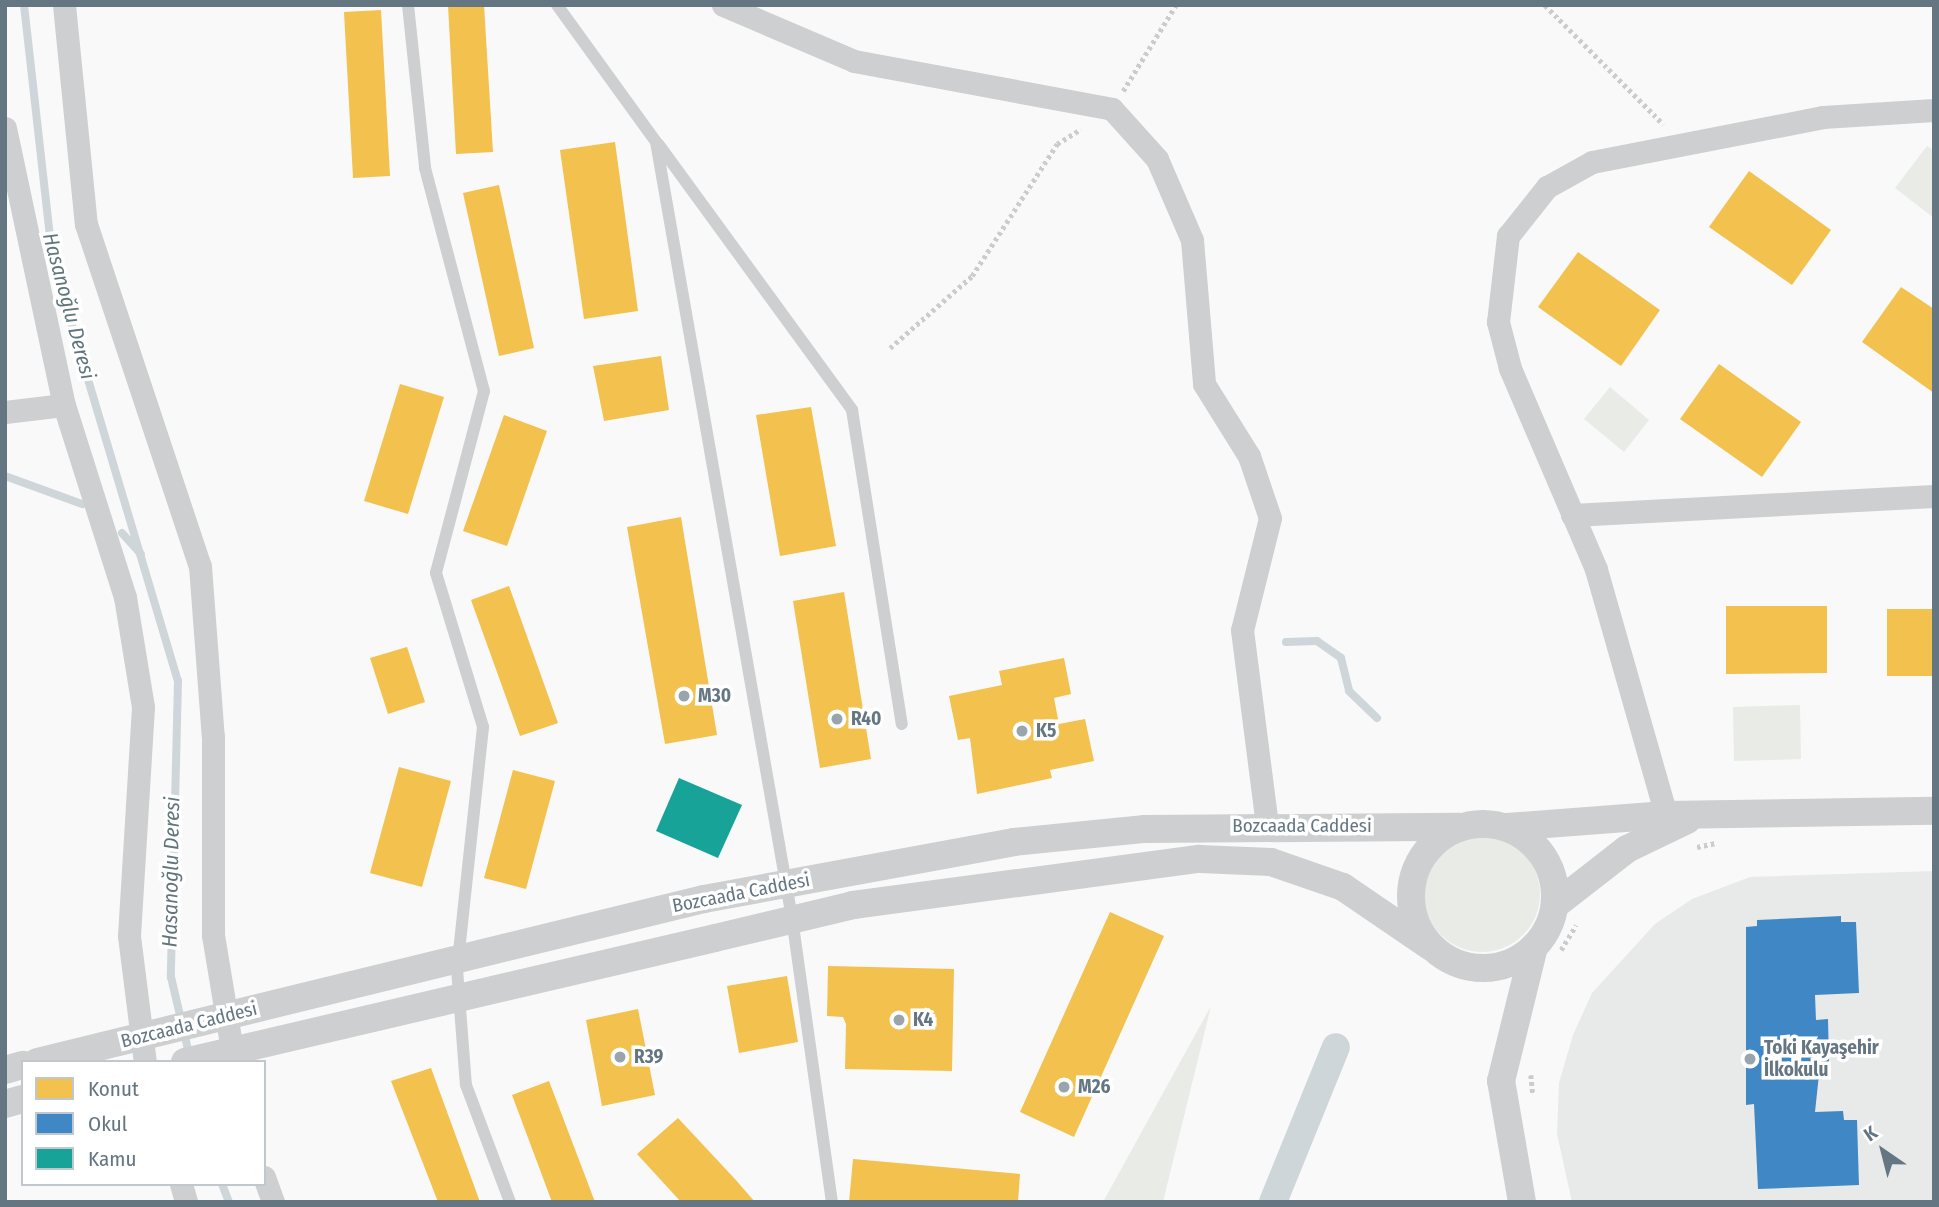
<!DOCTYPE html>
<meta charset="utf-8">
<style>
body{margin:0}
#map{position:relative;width:1939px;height:1207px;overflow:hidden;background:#f9f9f9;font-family:"Fira Sans Condensed",sans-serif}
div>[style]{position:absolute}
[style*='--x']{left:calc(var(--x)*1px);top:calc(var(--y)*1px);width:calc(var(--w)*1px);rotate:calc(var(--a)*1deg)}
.built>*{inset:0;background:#e8e9e9}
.green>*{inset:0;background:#e8ebe6}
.round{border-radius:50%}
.homes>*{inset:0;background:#f2c14e}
.schools>*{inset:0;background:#3f88c5}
.public>*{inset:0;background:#17a398}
.stream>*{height:8px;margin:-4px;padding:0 4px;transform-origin:4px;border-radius:4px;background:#ced6d9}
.canal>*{height:28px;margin:-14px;padding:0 14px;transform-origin:14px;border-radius:14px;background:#ced6d9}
.path>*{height:4.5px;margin-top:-2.25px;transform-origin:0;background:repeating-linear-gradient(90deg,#cbcccd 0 3.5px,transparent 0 7px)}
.service>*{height:12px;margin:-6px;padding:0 6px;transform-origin:6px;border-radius:6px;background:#cecfd0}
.minor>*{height:23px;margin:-11.5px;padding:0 11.5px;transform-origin:11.5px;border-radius:11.5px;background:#cecfd0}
.tertiary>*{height:28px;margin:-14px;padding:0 14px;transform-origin:14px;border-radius:14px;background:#cecfd0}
.tertiary>.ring{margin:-14px;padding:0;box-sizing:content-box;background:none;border:28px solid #cecfd0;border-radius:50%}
.tertiary-bridge>*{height:28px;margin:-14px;padding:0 14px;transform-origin:14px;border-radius:14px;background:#cecfd0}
.dots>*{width:19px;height:19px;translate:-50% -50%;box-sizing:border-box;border:4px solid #fff;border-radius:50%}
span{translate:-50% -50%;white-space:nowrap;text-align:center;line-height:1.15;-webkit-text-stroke:7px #fff;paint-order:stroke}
.poi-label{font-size:19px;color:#657683;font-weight:700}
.left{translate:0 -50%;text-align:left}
.street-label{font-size:19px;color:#657683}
.water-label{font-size:21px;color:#60757c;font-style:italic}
.frame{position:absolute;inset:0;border:7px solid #657683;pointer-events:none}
.legend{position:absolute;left:21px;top:1060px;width:245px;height:126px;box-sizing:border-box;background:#fff;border:2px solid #c1c8cd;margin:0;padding:9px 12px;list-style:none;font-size:21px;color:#657683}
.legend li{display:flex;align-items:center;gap:14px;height:35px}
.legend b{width:35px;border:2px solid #c1c8cd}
.north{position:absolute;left:1848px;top:1116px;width:70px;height:70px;-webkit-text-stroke:5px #fff;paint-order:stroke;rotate:325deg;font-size:19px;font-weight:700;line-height:28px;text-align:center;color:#657683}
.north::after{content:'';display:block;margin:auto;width:24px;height:32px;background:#657683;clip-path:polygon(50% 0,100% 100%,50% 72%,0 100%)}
</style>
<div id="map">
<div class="built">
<i style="clip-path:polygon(1934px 871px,1934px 1202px,1572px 1202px,1557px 1134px,1559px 1083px,1573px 1035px,1592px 993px,1655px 924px,1692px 899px,1750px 877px)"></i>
</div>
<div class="green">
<i style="clip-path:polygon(1927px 146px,1934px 151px,1934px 218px,1895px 188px)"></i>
<i style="clip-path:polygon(1610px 387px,1649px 420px,1624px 452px,1584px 419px)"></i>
<i style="clip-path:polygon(1800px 705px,1801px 759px,1734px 761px,1733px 707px)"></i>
<i class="round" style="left:1424px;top:836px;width:116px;height:116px"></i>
<i style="clip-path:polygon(1211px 1006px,1163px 1202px,1103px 1202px)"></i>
</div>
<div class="homes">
<i style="clip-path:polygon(448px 5px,484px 5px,493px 152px,456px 154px)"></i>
<i style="clip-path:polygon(381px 10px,390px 176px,353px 178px,344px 12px)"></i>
<i style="clip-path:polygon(615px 142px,638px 311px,584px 319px,560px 150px)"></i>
<i style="clip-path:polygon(1749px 171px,1831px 230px,1792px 285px,1709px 227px)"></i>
<i style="clip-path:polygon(499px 185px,534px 348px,499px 356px,463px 193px)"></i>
<i style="clip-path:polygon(1578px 252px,1660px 310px,1621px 366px,1538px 307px)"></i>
<i style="clip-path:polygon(1901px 287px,1934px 309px,1934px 393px,1862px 342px)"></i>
<i style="clip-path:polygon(661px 356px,669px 410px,604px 421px,593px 366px)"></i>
<i style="clip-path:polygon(1719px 364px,1801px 422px,1762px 477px,1680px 419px)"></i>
<i style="clip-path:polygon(400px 384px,444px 397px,408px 514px,364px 501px)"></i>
<i style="clip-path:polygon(811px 407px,836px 546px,780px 556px,756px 415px)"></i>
<i style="clip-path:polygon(504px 415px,547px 431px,507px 546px,463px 531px)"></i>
<i style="clip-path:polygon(681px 517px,717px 735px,665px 744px,627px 527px)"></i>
<i style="clip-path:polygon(509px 586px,558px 723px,520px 736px,471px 600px)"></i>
<i style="clip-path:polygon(844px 592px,871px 759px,820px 768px,793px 601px)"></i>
<i style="clip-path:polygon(1726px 606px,1827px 606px,1827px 673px,1726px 674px)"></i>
<i style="clip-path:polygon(1887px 609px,1934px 609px,1934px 676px,1887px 676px)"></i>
<i style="clip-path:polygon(407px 647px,425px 702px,388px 714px,370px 658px)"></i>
<i style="clip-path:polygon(1064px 658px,1071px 694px,1054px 698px,1059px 724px,1085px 719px,1094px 761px,1050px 770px,1052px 778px,977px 794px,970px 738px,958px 740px,949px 696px,1002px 685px,999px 671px)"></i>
<i style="clip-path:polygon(399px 767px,451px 781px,422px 887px,370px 873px)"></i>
<i style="clip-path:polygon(513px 770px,555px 781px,526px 889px,484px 878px)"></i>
<i style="clip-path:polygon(1110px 912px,1164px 936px,1074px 1137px,1020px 1112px)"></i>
<i style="clip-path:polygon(828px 966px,954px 969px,952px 1071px,845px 1069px,846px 1024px,843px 1017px,827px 1016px)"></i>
<i style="clip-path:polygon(787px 976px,798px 1042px,739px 1053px,727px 986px)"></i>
<i style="clip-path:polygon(638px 1009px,655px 1095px,602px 1106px,586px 1020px)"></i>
<i style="clip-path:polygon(431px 1068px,480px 1202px,438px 1202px,391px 1081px)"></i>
<i style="clip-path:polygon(549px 1081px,595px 1202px,552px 1202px,512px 1095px)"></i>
<i style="clip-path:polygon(678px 1118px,734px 1178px,755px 1202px,681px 1202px,637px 1154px)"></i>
<i style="clip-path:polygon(853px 1159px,1020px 1174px,1018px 1202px,849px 1202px)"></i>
</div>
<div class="schools">
<i style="clip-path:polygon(1841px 916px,1841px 922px,1856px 922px,1859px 993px,1815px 995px,1816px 1020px,1828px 1019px,1829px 1064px,1820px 1065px,1815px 1112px,1843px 1111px,1844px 1120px,1857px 1120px,1859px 1185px,1758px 1189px,1754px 1104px,1746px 1105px,1746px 927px,1757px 926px,1757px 920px)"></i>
</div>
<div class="public">
<i style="clip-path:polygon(679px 778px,742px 805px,718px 858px,656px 831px)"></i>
</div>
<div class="stream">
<i style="--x:24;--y:5;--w:259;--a:83.6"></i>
<i style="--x:53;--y:262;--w:437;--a:73.4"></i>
<i style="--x:178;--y:681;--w:296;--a:91.4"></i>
<i style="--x:171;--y:977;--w:83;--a:76.8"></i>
<i style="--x:5;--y:476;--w:82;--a:20"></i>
<i style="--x:122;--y:533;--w:28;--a:48"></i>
<i style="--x:1286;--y:642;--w:31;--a:-2"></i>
<i style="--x:1317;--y:641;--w:29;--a:35"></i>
<i style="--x:1341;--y:658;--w:34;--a:76"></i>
<i style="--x:1349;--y:691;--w:39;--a:44"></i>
<i style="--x:222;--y:1184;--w:19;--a:69"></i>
</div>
<div class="canal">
<i style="--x:1273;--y:1202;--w:167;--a:-67.9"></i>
</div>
<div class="path">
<i style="--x:1545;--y:5;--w:168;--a:45.2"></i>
<i style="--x:1123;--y:91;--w:101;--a:-58.4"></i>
<i style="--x:890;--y:348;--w:109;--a:-41.3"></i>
<i style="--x:972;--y:276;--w:157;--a:-57.2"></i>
<i style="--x:1057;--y:144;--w:28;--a:-32"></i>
<i style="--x:1697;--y:847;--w:19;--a:-12"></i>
<i style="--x:1561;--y:950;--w:29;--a:-59"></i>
<i style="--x:1531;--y:1075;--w:19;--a:84"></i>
</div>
<div class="service">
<i style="--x:408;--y:5;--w:164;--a:84"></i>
<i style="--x:425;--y:168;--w:231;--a:75.2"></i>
<i style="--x:484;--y:391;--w:188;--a:104.8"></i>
<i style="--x:436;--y:573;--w:161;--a:73"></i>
<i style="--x:483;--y:727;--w:243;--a:96.1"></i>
<i style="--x:457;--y:969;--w:116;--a:85.6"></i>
<i style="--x:466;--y:1085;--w:125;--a:69.4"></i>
<i style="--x:557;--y:5;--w:169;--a:54.1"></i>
<i style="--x:656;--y:142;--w:788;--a:80.06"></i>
<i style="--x:792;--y:918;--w:287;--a:82"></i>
<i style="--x:659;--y:145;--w:328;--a:53.9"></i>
<i style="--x:852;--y:410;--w:318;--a:81"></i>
</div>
<div class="minor">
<i style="--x:64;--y:5;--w:220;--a:84.3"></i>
<i style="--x:86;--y:224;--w:360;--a:71.6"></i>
<i style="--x:200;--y:566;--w:171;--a:85.7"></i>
<i style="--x:213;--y:737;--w:198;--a:90"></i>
<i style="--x:213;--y:935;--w:129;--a:80.6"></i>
<i style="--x:723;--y:5;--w:142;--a:23.1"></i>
<i style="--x:854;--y:61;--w:262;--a:10.5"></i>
<i style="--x:1112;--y:109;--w:67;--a:48"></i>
<i style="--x:1157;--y:159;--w:88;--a:66.6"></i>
<i style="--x:1192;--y:240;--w:144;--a:85.2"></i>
<i style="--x:1204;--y:384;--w:85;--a:58"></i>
<i style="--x:1249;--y:456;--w:65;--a:71.3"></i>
<i style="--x:1270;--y:518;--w:115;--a:104"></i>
<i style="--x:1242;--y:630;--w:198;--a:82.7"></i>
<i style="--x:5;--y:128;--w:283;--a:78"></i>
<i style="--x:64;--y:405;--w:201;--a:72.4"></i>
<i style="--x:125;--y:597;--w:111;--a:80.7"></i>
<i style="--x:143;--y:707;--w:229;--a:93.5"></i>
<i style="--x:129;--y:936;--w:127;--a:82.8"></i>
<i style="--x:5;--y:412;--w:59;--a:-6.8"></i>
<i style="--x:1572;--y:515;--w:362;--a:-3"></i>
<i style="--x:1666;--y:815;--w:256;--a:-105.9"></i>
<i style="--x:1596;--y:569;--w:219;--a:-113.2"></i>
<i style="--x:1510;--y:368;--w:48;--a:-104.6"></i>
<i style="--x:1498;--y:322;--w:87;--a:-83.4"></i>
<i style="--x:1508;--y:236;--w:63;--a:-51.5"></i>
<i style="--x:1547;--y:187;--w:51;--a:-29.1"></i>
<i style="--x:1592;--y:162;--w:235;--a:-11"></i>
<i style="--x:1823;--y:117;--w:111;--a:-3.6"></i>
<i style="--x:264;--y:1177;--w:27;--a:70"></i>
<i style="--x:181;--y:1184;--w:19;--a:74"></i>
</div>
<div class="tertiary">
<i class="ring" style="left:1411px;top:824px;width:116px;height:116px"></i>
<i style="--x:1507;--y:827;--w:159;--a:-4.3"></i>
<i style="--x:1666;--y:815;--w:268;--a:-0.9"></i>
<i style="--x:704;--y:899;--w:315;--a:-10.4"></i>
<i style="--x:1014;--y:842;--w:132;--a:-5.7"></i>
<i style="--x:1145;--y:829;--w:314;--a:-0.4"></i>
<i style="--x:1555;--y:905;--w:91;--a:-37.9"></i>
<i style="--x:1627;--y:849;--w:67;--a:-25.8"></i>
<i style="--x:715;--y:938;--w:142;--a:-13.4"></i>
<i style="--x:853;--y:905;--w:350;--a:-7.6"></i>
<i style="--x:1200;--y:859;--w:71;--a:2.4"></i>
<i style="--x:1271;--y:862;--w:76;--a:19.1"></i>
<i style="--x:1343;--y:887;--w:107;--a:34.3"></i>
<i style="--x:5;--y:1070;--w:19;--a:-16"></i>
<i style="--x:5;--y:1104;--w:19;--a:-16"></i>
<i style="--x:1522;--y:1202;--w:123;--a:-99.8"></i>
<i style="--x:1501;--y:1081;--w:138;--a:-76.2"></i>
</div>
<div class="tertiary-bridge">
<i style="--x:37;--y:1062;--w:687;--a:-13.73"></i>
<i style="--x:185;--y:1062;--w:544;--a:-13.17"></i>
</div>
<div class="dots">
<i style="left:684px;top:696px;background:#99a4ac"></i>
<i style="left:837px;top:719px;background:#99a4ac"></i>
<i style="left:1022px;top:731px;background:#99a4ac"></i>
<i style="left:899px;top:1020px;background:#99a4ac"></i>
<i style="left:620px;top:1057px;background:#99a4ac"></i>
<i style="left:1750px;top:1059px;background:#99a4ac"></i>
<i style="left:1064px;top:1087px;background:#99a4ac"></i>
</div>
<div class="poi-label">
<span class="left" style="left:698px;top:696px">M30</span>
<span class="left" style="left:851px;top:719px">R40</span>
<span class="left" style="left:1036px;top:731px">K5</span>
<span class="left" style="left:913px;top:1020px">K4</span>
<span class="left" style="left:1764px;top:1059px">Toki Kayaşehir<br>İlkokulu</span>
<span class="left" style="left:634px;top:1057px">R39</span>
<span class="left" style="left:1078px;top:1087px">M26</span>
</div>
<div class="street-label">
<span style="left:1302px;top:826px">Bozcaada Caddesi</span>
<span style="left:741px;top:893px;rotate:-11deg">Bozcaada Caddesi</span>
<span style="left:189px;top:1025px;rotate:-14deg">Bozcaada Caddesi</span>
</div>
<div class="water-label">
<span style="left:69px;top:306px;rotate:75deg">Hasanoğlu Deresi</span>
<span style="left:171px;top:872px;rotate:-89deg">Hasanoğlu Deresi</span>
</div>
<div class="frame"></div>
<ul class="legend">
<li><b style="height:19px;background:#f2c14e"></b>Konut</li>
<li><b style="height:19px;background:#3f88c5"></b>Okul</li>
<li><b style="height:19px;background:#17a398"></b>Kamu</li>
</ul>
<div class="north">K</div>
</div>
